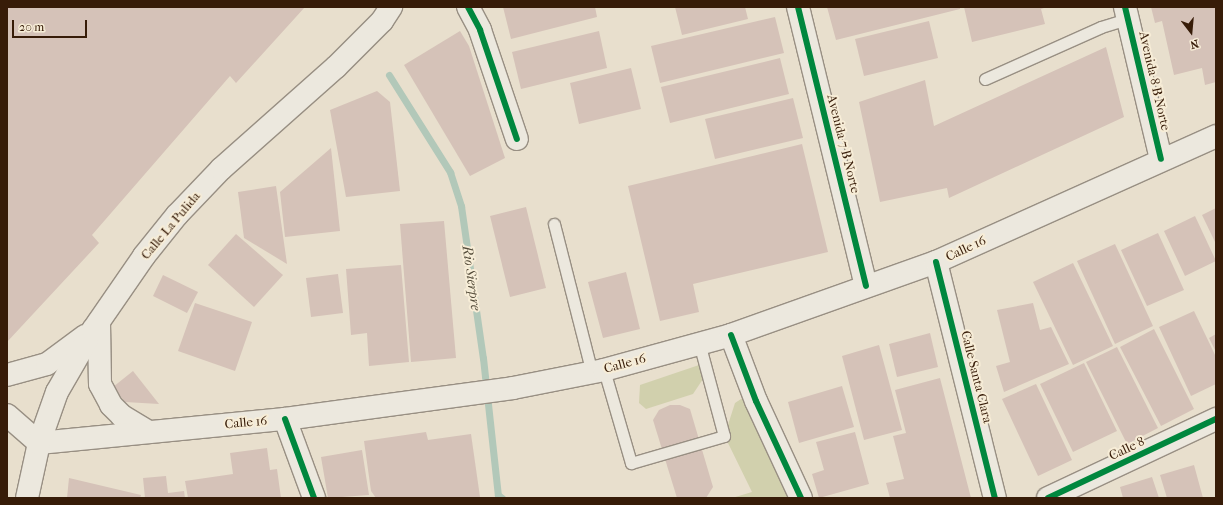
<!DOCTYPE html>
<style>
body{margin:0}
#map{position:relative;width:1223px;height:505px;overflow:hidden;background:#e8dfcd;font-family:"IM FELL French Canon",serif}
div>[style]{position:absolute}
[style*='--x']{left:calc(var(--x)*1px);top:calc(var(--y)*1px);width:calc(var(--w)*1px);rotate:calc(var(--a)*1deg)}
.green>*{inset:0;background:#d1d0ad}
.stream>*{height:7px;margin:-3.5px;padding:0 3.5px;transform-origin:3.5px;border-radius:3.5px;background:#b2c8b9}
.building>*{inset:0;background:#d5c2b8}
.roads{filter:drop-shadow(1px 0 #988f83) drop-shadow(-1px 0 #988f83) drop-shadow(0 1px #988f83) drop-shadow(0 -1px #988f83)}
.service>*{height:11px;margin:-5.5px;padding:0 5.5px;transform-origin:5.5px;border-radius:5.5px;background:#ece8de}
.minor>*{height:22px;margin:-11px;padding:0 11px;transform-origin:11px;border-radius:11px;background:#ece8de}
.secondary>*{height:22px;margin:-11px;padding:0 11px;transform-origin:11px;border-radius:11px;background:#ece8de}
.cycleway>*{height:6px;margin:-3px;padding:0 3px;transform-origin:3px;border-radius:3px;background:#00873e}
span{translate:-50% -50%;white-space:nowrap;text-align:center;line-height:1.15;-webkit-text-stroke:4px #f7edd7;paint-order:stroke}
.street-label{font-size:13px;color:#371c08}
.water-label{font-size:14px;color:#554d3b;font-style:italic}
.frame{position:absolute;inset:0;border:8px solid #371c08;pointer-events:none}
.north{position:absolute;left:1171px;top:12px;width:40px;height:40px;-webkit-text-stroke:3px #f7edd7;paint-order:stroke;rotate:164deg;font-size:11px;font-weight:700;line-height:16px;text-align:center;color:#371c08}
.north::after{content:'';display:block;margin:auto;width:14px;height:18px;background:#371c08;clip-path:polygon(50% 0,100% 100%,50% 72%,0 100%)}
.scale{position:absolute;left:12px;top:20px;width:75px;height:18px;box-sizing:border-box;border:2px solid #371c08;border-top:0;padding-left:5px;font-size:12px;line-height:14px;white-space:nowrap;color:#371c08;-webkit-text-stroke:3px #f7edd7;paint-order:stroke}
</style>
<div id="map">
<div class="green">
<i style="clip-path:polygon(702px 364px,705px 376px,693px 394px,646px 409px,639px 403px,640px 385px)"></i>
<i style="clip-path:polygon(744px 397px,793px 498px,732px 498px,752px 492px,728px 443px,726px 431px,735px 403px)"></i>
</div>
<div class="stream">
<i style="--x:389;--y:75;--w:115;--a:57.8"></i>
<i style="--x:450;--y:172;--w:36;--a:72"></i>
<i style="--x:461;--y:206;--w:154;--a:81.8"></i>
<i style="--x:483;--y:358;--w:138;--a:83.8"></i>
<i style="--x:498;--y:495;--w:5;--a:37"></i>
</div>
<div class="building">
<i style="clip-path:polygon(7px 7px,305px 7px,236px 83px,230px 76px,92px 235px,99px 243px,7px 342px)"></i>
<i style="clip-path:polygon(503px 7px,595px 7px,597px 17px,511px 39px)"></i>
<i style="clip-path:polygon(675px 7px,745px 7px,748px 19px,682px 35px)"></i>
<i style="clip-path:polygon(827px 7px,960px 7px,960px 9px,836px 40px)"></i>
<i style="clip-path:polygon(964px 7px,1047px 7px,1041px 9px,1045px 24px,972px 42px)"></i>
<i style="clip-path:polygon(1151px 7px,1216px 7px,1216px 82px,1205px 85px,1202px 68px,1174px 75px,1162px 21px,1155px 23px)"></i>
<i style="clip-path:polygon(775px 17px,784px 53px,660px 83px,651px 46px)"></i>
<i style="clip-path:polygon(929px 21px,938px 58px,864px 76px,855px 39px)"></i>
<i style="clip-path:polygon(460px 31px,469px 46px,505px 158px,470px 176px,404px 65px)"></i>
<i style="clip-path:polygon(599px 31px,607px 68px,521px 89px,512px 52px)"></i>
<i style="clip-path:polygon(1106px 47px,1124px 117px,949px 198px,947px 188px,880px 202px,859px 102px,925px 80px,934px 126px)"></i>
<i style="clip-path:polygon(780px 58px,789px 94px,670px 123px,661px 87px)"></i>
<i style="clip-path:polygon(631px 68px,641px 109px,579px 124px,570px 83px)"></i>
<i style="clip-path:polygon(377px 91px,390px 102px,400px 191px,346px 197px,330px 110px)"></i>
<i style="clip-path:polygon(793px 98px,803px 138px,715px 159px,705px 119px)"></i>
<i style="clip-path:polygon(802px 144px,828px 252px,693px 284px,699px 312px,660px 321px,628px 186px)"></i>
<i style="clip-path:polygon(331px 148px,340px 231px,285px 237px,280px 192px)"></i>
<i style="clip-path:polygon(276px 186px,287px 264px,244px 238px,238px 192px)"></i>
<i style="clip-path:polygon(526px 207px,546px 288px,510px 297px,490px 216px)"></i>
<i style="clip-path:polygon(1216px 208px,1216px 244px,1202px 215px)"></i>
<i style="clip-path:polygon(1195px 216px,1216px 261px,1185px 276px,1164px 231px)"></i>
<i style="clip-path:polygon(444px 221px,456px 358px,411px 362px,400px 224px)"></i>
<i style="clip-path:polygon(1158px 233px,1184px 290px,1147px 306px,1121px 250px)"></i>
<i style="clip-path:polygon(236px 234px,283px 275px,254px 307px,208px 265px)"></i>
<i style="clip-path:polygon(1115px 244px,1153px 326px,1115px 344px,1077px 261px)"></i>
<i style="clip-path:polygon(1073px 263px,1113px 346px,1073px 365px,1033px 282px)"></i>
<i style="clip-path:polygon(401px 265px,409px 362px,369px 366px,367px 333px,351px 335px,346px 269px)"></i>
<i style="clip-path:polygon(626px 272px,640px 329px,603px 338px,588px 282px)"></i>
<i style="clip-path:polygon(338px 274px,343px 313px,311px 317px,306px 278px)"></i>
<i style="clip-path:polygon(163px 275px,198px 292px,187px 313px,153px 296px)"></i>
<i style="clip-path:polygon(195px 303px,252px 322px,235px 371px,178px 351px)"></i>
<i style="clip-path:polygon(1033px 303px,1040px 330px,1051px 327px,1069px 364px,1004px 392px,996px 366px,1010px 362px,997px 310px)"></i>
<i style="clip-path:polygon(1194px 311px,1216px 357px,1216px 384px,1191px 396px,1159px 327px)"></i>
<i style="clip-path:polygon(1154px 329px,1194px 409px,1161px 426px,1120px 347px)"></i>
<i style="clip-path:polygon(930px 333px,938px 367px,897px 377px,889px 344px)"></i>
<i style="clip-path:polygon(1216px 334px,1216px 352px,1209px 338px)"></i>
<i style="clip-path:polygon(879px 345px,902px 430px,864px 440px,842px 356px)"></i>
<i style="clip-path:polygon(1117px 347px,1158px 428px,1127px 444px,1086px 362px)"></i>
<i style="clip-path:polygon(1084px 363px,1117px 431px,1073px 452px,1040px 384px)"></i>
<i style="clip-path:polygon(133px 371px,159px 404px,125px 402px,113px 387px)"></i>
<i style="clip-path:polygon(940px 378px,971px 498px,890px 498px,886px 483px,904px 479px,893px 436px,906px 433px,895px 390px)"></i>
<i style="clip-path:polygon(1036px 384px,1072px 460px,1038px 476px,1002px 399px)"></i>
<i style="clip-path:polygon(842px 386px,854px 427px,799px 443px,788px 402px)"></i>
<i style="clip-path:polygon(670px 405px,680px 405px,690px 409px,713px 487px,706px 498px,677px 498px,653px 420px,659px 410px)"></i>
<i style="clip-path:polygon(426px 432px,428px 440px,471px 434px,480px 497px,376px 498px,371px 491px,364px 441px)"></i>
<i style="clip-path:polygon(855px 432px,869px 484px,819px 498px,812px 474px,824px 470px,816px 442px)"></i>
<i style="clip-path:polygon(267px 448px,270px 470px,277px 469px,281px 498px,188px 498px,185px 481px,233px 474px,230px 453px)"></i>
<i style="clip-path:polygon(362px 450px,369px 495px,328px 498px,321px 457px)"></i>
<i style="clip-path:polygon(1194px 465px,1203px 498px,1167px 498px,1160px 475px)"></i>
<i style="clip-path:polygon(166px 476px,168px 493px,184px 491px,185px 498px,145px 498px,143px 478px)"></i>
<i style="clip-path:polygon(1152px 477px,1159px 498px,1123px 498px,1120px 487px)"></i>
<i style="clip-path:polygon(69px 478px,141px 495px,140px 498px,67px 498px)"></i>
</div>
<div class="roads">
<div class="service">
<i style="--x:985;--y:79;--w:127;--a:-24.1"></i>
<i style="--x:1101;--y:27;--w:28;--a:-17"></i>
<i style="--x:554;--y:224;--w:154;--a:75.7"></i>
<i style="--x:604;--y:370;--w:97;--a:73.8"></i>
<i style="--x:631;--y:463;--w:97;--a:-16.2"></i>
<i style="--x:724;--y:436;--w:96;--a:-105"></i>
</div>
<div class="minor">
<i style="--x:468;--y:7;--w:26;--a:62"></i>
<i style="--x:480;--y:30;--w:115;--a:71.3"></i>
<i style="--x:798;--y:7;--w:287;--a:76.3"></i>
<i style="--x:1125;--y:7;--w:156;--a:76.7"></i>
<i style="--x:936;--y:262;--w:243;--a:76"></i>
<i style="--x:731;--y:335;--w:71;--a:69.3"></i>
<i style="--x:756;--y:401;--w:107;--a:65.1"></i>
<i style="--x:285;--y:419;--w:84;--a:69.8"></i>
<i style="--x:1048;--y:498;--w:186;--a:-25.2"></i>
</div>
<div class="secondary">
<i style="--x:99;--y:322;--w:62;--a:89.1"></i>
<i style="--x:100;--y:384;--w:24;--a:62"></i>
<i style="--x:111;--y:405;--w:16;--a:45"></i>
<i style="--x:122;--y:416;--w:31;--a:31"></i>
<i style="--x:7;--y:375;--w:41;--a:-15.4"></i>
<i style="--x:47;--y:364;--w:47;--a:-36.4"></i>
<i style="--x:7;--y:415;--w:43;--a:41.2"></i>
<i style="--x:39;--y:443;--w:247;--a:-5.6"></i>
<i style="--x:285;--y:419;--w:230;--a:-7.7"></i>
<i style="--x:513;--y:388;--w:93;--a:-11.2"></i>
<i style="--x:604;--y:370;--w:132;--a:-15.4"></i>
<i style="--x:731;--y:335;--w:218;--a:-19.6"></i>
<i style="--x:936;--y:262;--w:307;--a:-24.2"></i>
<i style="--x:27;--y:498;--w:56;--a:-77.7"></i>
<i style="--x:39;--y:443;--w:54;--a:-70.6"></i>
<i style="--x:57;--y:392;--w:72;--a:-59.9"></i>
<i style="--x:93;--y:330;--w:90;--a:-55.4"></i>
<i style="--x:144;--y:256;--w:53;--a:-51.2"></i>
<i style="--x:177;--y:215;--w:64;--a:-46.3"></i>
<i style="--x:221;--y:169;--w:154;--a:-41.6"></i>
<i style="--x:336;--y:67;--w:65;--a:-45"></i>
<i style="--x:382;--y:21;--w:17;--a:-57"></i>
</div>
</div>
<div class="cycleway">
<i style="--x:468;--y:7;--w:26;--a:62"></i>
<i style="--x:480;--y:30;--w:115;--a:71.3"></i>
<i style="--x:798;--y:7;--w:287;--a:76.3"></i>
<i style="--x:1125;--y:7;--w:156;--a:76.7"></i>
<i style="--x:936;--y:262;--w:243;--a:76"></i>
<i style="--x:731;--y:335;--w:71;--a:69.3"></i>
<i style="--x:756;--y:401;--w:107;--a:65.1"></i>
<i style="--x:285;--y:419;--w:84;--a:69.8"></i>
<i style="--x:1048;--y:498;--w:186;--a:-25.2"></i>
</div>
<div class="street-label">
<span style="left:1154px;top:81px;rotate:77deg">Avenida 8 B Norte</span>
<span style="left:843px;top:144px;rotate:76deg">Avenida 7 B Norte</span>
<span style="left:171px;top:226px;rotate:-50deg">Calle La Pulida</span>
<span style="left:966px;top:249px;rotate:-25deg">Calle 16</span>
<span style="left:625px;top:364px;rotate:-15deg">Calle 16</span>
<span style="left:976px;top:377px;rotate:76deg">Calle Santa Clara</span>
<span style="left:246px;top:423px;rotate:-5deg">Calle 16</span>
<span style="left:1127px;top:449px;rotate:-25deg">Calle 8</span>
</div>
<div class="water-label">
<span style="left:471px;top:278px;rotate:82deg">Rio Sierpre</span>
</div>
<div class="frame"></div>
<div class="north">N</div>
<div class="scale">20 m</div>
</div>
